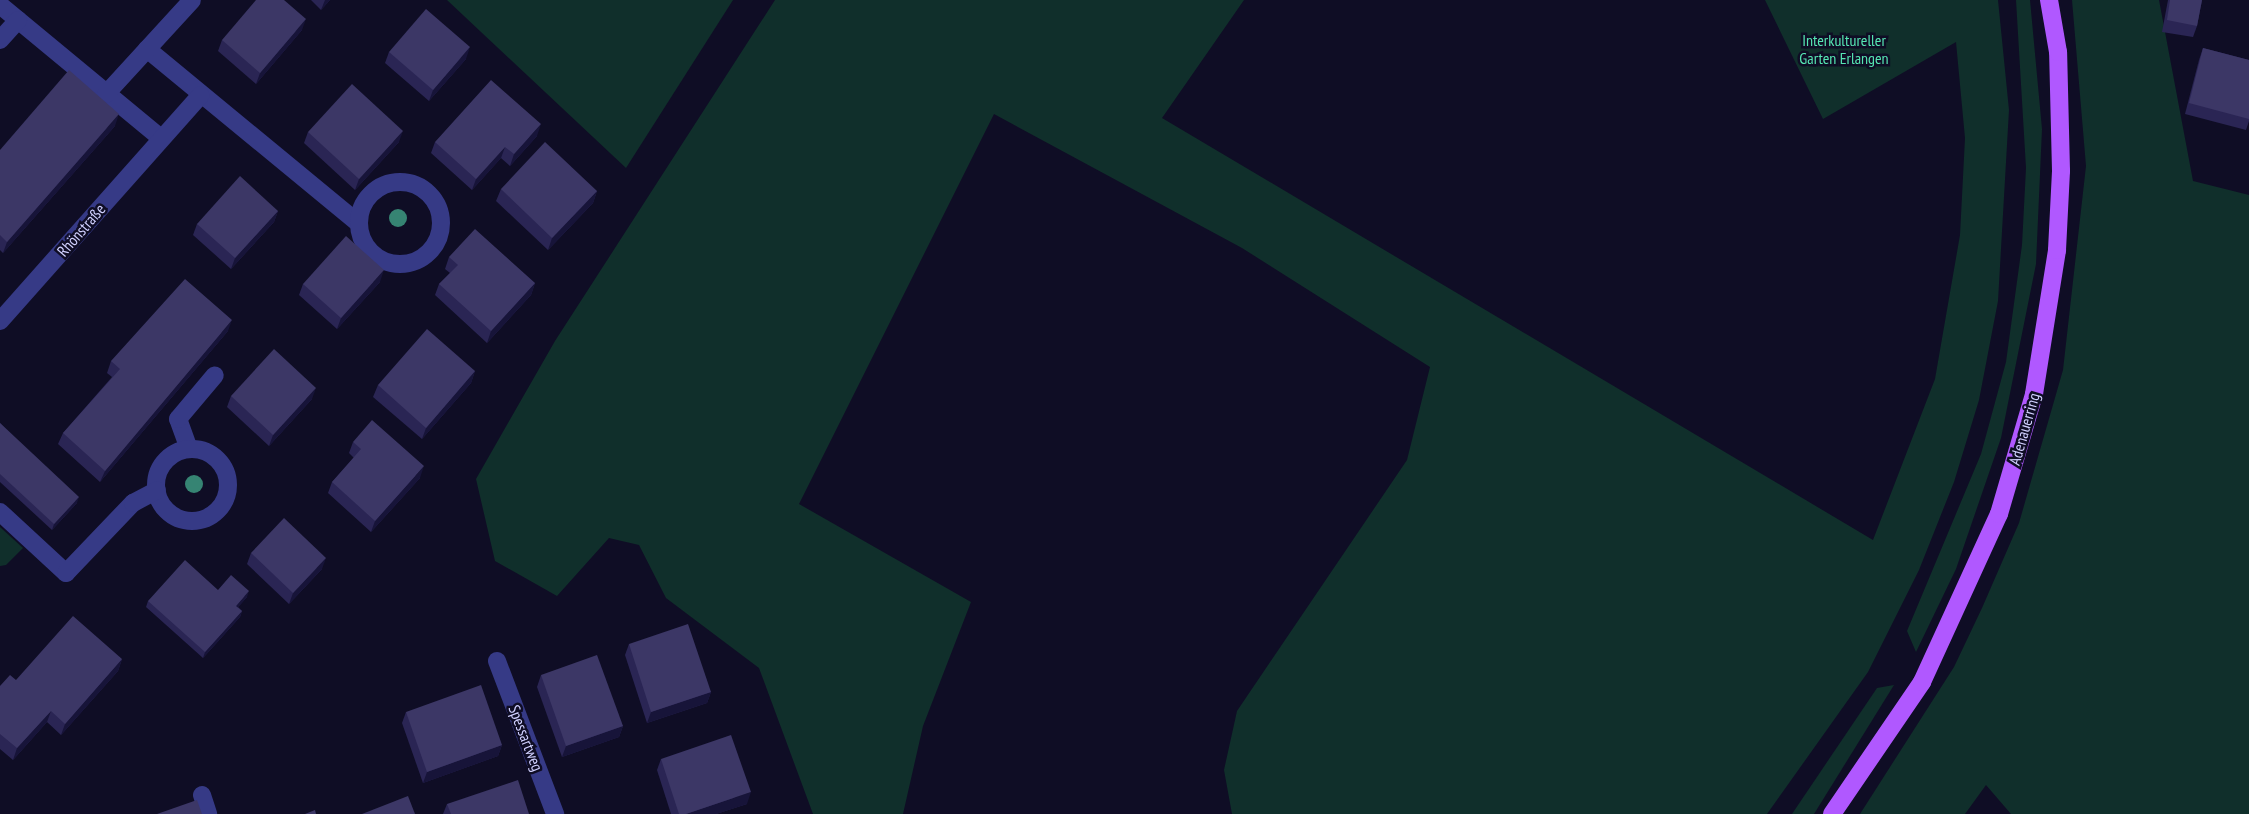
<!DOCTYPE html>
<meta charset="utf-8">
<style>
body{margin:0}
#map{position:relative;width:2249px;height:814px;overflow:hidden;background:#0f0d25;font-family:"PT Sans Narrow",sans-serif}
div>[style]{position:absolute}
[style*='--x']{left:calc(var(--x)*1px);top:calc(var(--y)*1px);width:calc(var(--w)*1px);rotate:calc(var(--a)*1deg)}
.green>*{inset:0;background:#102f2b}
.minor>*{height:18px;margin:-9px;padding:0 9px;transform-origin:9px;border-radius:9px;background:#363a86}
.minor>.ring{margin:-9px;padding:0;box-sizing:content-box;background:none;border:18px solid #363a86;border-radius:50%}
.major>*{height:18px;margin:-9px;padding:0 9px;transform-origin:9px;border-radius:9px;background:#b058ff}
.trees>*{width:18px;height:18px;margin:-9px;border-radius:50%;background:#368473}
.wall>*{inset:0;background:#2a2554}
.shaded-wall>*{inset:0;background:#171439}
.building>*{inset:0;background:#3c3766}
span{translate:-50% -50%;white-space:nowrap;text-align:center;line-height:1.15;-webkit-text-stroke:5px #0f0d25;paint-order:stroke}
.park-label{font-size:16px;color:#56e6b3}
.street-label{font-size:16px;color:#d1d1ff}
</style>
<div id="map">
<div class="green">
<i style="clip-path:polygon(447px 0,733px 0,626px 168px)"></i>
<i style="clip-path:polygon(775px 0,1244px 0,1162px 118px,1873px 540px,1935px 379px,1960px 235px,1965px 138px,1956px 42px,1823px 119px,1765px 0,1998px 0,2009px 110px,1998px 301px,1979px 400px,1954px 482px,1919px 570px,1868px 672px,1767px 814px,1232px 814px,1224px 770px,1237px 711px,1407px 460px,1430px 367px,1242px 248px,994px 114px,799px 504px,971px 602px,923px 726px,903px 814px,813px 814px,759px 668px,666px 598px,639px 545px,609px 538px,557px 596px,495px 561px,476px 479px,555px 341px)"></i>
<i style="clip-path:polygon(2016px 0,2030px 0,2042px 129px,2036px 264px,2001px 438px,1956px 569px,1916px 652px,1907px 631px,1981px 454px,2006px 362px,2022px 245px,2026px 168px)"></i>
<i style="clip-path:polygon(2072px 0,2159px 0,2193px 181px,2249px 195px,2249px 814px,2011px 814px,1986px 785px,1965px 814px,1860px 814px,1954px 667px,1982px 608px,2019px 523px,2063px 370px,2086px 166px)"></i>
<i style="clip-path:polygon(0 527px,23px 548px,6px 565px,0 566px)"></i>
<i style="clip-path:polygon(1894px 685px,1814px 814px,1792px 814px,1877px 688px)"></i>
</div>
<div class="minor">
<i style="--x:0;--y:5;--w:209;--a:39.6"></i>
<i style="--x:0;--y:40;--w:27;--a:-48"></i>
<i style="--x:147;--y:49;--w:273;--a:39.5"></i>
<i style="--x:106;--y:94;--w:127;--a:-47.5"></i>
<i class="ring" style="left:359px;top:182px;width:64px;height:64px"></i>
<i style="--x:0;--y:321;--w:302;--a:-48.4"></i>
<i style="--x:189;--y:449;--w:32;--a:-110"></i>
<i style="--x:178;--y:419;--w:57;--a:-49.9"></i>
<i class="ring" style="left:156px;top:449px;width:54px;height:54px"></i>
<i style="--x:0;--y:512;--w:90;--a:42.7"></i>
<i style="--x:66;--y:573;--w:97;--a:-46.3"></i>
<i style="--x:133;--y:503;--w:27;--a:-28"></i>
<i style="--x:497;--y:661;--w:164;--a:69.2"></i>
<i style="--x:202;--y:795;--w:20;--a:72"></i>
</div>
<div class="major">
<i style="--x:1832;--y:814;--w:160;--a:-55.7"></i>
<i style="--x:1922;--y:682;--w:185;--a:-65.4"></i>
<i style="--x:1999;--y:514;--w:125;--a:-73.7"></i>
<i style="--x:2034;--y:394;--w:146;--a:-80.9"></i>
<i style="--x:2057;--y:250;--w:79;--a:-87.1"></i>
<i style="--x:2061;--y:171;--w:119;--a:-91.4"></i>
<i style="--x:2058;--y:52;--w:53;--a:-99.8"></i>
</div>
<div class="trees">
<i style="left:398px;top:218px"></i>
<i style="left:194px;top:484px"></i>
</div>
<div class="wall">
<i style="clip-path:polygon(311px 0,330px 0,321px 10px)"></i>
<i style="clip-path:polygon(2168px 0,2202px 0,2197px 26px,2193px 37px,2162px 32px)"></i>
<i style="clip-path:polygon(302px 30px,256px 84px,218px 51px,222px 40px)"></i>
<i style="clip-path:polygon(2203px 48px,2249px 60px,2249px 121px,2246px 130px,2185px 114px,2199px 60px)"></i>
<i style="clip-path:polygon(389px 52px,466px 59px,429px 101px,385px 63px)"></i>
<i style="clip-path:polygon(115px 126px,3px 253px,0 250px,0 150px)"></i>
<i style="clip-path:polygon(308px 132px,399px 142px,355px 190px,304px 143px)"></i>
<i style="clip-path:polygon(537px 136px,510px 166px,501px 158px,472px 190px,431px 153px,435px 142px)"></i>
<i style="clip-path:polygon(501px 189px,597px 191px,593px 203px,548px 250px,496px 201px)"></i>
<i style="clip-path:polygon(278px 211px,274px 222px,231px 269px,193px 235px,197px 224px)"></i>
<i style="clip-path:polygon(449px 257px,535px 283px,531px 295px,487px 343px,435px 295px,439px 284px,450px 273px,445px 269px)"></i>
<i style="clip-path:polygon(380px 282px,337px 329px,299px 295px,303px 284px)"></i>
<i style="clip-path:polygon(228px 331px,100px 482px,58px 444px,63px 433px,112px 377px,107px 373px,111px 361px)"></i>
<i style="clip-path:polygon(475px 371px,471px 383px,422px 439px,373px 397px,378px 385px)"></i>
<i style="clip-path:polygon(231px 396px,312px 399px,269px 446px,227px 407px)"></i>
<i style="clip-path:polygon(0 423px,77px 503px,52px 530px,0 482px)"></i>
<i style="clip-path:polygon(353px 442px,420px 478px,371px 532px,328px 493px,332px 482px,354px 458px,349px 453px)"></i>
<i style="clip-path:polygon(251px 553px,322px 569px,289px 604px,247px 564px)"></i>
<i style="clip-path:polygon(218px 590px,247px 597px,238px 607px,242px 611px,240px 617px,203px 658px,146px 607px,148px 601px)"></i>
<i style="clip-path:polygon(629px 644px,711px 692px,707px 703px,647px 723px,625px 655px)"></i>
<i style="clip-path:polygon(122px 659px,118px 671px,61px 735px,47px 722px,13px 760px,0 749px,0 686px,16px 680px)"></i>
<i style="clip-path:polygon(541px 675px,623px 726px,619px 737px,562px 757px,537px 687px)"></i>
<i style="clip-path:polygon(406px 712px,502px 745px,498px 756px,423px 783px,402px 723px)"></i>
<i style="clip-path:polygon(661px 759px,747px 804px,716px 814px,671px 814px,657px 770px)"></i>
<i style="clip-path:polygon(447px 804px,529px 814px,443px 814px)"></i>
</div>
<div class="shaded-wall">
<i style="clip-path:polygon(325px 0,330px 0,321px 10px)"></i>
<i style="clip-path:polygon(306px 19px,302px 30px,256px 84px,260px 73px)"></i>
<i style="clip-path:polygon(470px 47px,466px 59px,429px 101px,433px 90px)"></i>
<i style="clip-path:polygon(119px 114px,115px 126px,3px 253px,7px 242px)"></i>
<i style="clip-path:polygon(541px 124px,537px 136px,510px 166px,514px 154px)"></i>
<i style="clip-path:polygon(403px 131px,399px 142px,355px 190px,359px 179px)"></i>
<i style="clip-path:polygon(505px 147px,501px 158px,472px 190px,476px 179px)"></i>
<i style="clip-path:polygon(597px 191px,593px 203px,548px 250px,552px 238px)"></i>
<i style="clip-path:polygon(278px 211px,274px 222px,231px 269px,235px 258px)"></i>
<i style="clip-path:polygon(384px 270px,380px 282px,337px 329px,341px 318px)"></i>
<i style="clip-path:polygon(535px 283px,531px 295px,487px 343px,491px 331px)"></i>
<i style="clip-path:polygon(232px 320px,228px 331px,100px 482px,105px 471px)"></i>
<i style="clip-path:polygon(475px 371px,471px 383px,422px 439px,426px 428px)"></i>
<i style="clip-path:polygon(316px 388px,312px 399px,269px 446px,273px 435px)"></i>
<i style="clip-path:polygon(424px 466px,420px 478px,371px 532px,375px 521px)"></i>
<i style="clip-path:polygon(79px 497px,77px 503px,52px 530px,54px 524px)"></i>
<i style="clip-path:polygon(326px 558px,322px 569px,289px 604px,293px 593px)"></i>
<i style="clip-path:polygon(249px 591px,247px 597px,234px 612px,236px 606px)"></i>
<i style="clip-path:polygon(242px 611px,240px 617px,203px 658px,205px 652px)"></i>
<i style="clip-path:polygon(122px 659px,118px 671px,61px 735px,65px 724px)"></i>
<i style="clip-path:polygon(711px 692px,707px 703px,647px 723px,651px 712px)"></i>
<i style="clip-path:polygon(51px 711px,47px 722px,13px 760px,17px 748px)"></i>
<i style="clip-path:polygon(623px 726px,619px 737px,562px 757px,566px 746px)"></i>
<i style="clip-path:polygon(502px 745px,498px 756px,423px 783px,427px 772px)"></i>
<i style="clip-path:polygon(751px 792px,747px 804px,716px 814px,686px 814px)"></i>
</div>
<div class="building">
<i style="clip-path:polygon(256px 0,284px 0,306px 19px,260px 73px,222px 40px)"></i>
<i style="clip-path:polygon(2170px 0,2202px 0,2197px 26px,2167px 20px)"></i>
<i style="clip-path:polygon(426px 9px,470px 47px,433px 90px,389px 52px)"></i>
<i style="clip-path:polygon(2203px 48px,2249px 60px,2249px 119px,2189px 103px)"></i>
<i style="clip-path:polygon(69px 70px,119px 114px,7px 242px,0 235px,0 150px)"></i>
<i style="clip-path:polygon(491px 80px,541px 124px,514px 154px,505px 147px,476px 179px,435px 142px)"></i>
<i style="clip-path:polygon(352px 84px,403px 131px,359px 179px,308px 132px)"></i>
<i style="clip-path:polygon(545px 142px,597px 191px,552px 238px,501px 189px)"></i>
<i style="clip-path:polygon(240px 176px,278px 211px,235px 258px,197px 224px)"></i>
<i style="clip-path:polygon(475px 229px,535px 283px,491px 331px,439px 284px,458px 265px,449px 257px)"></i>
<i style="clip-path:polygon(346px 236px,384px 270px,341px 318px,303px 284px)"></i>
<i style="clip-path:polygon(185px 279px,232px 320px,105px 471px,63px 433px,120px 369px,111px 361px)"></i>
<i style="clip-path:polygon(427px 329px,475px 371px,426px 428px,378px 385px)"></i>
<i style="clip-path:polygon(274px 349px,316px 388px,273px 435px,231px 396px)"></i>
<i style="clip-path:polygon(372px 420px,424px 466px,375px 521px,332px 482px,361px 449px,353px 442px)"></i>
<i style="clip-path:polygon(0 423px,79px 497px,54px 524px,0 474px)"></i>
<i style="clip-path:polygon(284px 518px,326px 558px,293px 593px,251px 553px)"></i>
<i style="clip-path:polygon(185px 560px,218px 590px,231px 575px,249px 591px,236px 606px,242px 611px,205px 652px,148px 601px)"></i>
<i style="clip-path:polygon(73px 616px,122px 659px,65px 724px,51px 711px,17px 748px,0 734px,0 686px,10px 675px,16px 680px)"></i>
<i style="clip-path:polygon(688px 624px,711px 692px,651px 712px,629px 644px)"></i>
<i style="clip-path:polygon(597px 655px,623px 726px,566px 746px,541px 675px)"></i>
<i style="clip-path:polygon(481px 685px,502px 745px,427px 772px,406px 712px)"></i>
<i style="clip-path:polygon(731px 735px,751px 792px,686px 814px,679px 814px,661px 759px)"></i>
<i style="clip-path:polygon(518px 780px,529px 814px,451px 814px,447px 804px)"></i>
<i style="clip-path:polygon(408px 796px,415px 814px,362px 814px)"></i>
<i style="clip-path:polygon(197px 800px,202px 814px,157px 814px)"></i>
<i style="clip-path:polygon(315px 810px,316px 814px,305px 814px)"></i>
</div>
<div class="park-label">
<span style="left:1844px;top:49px">Interkultureller<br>Garten Erlangen</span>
</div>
<div class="street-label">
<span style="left:81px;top:230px;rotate:-49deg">Rhönstraße</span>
<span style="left:2024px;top:429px;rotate:-74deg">Adenauerring</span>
<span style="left:526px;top:738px;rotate:69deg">Spessartweg</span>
</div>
</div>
